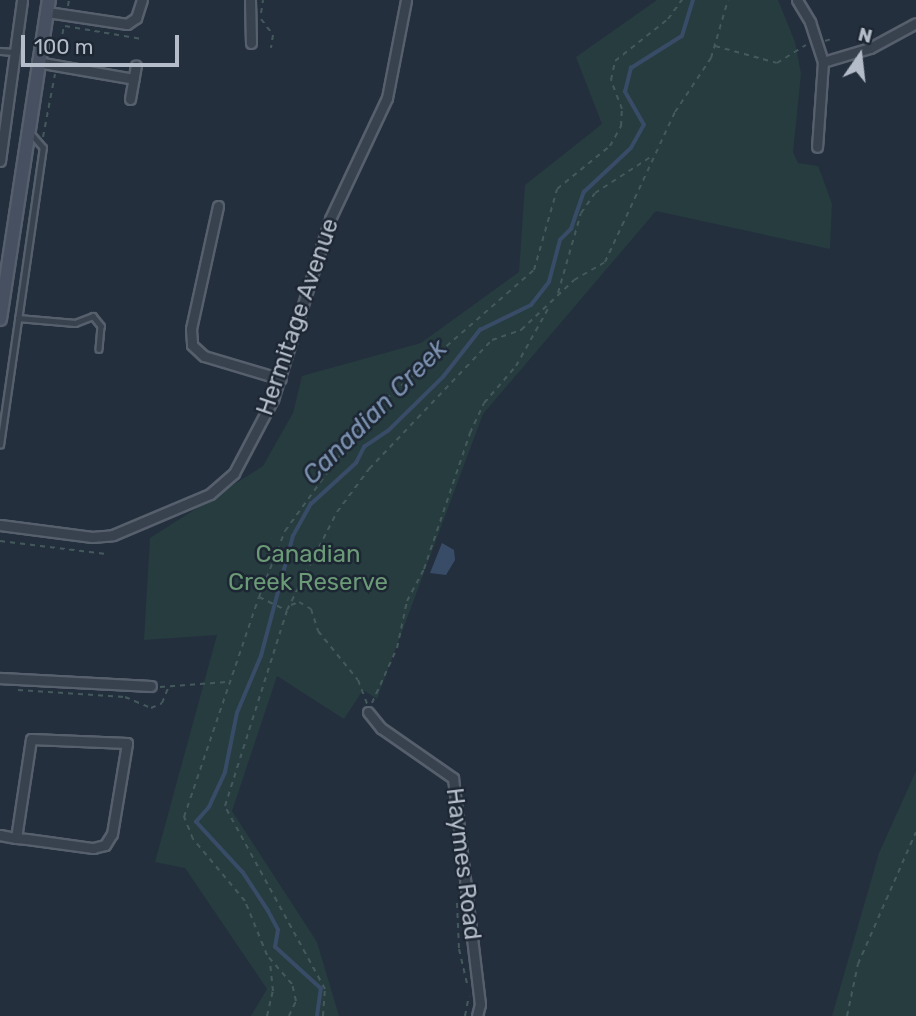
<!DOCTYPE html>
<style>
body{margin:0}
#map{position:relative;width:916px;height:1016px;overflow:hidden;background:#242f3e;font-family:Rubik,sans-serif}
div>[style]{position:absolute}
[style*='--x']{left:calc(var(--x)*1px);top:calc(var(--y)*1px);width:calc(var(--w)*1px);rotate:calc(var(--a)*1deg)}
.green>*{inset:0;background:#263c3f}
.water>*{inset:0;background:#394c67}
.stream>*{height:3.5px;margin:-1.75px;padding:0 1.75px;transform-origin:1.75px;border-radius:1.75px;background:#394c67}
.path>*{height:2px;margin-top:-1px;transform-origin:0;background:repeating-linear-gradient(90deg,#44595c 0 5px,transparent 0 10px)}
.roads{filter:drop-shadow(2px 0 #565f6c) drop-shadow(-2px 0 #565f6c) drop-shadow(0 2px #565f6c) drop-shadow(0 -2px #565f6c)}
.service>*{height:4.5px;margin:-2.25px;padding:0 2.25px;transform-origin:2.25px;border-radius:2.25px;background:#38414e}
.minor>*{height:9px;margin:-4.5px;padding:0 4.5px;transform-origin:4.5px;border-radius:4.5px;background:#38414e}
.secondary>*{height:12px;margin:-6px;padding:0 6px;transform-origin:6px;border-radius:6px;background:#465061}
span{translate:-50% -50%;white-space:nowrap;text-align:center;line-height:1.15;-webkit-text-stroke:5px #1d2633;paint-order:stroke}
.street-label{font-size:24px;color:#b4bcc9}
.park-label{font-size:24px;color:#6b9a76}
.water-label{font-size:26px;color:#7c92b1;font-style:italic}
.north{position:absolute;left:825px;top:21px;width:70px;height:70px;-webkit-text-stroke:5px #1d2633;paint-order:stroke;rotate:14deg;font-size:19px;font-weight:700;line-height:28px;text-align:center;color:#b4bcc9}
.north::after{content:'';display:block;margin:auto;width:24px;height:32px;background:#b4bcc9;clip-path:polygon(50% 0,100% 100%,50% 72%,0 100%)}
.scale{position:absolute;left:21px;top:35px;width:158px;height:32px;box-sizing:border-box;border:4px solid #b4bcc9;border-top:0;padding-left:9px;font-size:21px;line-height:24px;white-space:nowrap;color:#b4bcc9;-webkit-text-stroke:5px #1d2633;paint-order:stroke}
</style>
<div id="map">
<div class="green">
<i style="clip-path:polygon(657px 0,778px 0,795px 42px,801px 74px,793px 152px,798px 163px,818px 166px,820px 171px,832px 204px,830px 249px,656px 211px,483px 414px,377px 699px,363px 690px,344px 719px,277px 676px,232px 811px,317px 942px,339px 1016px,251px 1016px,267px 989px,185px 868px,155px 862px,217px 635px,144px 640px,150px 538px,263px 466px,293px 413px,302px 376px,421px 343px,519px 272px,525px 185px,602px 124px,576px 57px)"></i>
<i style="clip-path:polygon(916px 771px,916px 1016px,832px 1016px,879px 853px)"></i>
</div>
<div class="water">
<i style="clip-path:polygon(442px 543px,454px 550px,455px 560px,446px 575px,430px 573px)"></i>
</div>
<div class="stream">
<i style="--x:317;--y:1016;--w:27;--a:-82"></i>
<i style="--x:321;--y:989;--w:62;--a:-137.6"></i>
<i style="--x:275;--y:947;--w:17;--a:-80"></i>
<i style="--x:278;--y:930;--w:21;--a:-118"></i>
<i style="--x:268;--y:911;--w:45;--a:-123.3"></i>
<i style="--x:243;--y:873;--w:69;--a:-132.7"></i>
<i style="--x:196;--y:822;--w:20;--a:-49"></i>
<i style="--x:209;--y:807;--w:38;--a:-65"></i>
<i style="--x:225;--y:772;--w:60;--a:-78.5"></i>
<i style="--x:237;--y:713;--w:62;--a:-67.2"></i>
<i style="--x:261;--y:656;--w:124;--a:-75.1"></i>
<i style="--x:293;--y:536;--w:37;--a:-61"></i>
<i style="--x:311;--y:504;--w:61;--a:-42.3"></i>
<i style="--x:356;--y:463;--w:18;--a:-63"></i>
<i style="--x:364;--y:447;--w:29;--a:-34"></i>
<i style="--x:388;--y:431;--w:77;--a:-44.5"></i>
<i style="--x:443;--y:377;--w:60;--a:-51.8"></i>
<i style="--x:480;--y:330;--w:57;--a:-26.1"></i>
<i style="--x:531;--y:305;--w:29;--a:-52"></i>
<i style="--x:549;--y:282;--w:43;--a:-75.3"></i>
<i style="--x:560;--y:240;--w:16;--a:-45"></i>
<i style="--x:571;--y:229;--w:39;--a:-71"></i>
<i style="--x:584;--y:192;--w:64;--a:-43.1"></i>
<i style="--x:631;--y:148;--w:26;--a:-61"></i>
<i style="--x:644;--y:125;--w:38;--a:-120"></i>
<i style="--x:625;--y:92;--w:25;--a:-76"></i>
<i style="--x:631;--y:68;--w:60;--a:-32.1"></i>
<i style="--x:682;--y:36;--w:38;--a:-73"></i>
</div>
<div class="path">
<i style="--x:68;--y:6;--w:6;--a:-81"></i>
<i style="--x:261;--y:13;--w:13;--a:-81"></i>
<i style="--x:261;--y:19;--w:20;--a:53"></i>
<i style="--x:273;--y:35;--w:13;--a:99"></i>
<i style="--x:65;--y:26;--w:78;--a:9.6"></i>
<i style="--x:825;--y:41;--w:6;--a:-18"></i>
<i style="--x:715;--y:46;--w:64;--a:15.3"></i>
<i style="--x:777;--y:63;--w:34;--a:-32"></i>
<i style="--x:59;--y:54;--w:29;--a:-80"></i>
<i style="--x:43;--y:137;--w:64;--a:-79.2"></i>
<i style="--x:558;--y:293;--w:83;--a:-74"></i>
<i style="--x:581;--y:213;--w:24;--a:-55"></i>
<i style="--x:595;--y:193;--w:68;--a:-33"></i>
<i style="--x:0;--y:541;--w:107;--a:7"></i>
<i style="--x:259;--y:597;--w:30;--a:26"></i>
<i style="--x:291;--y:605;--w:9;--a:-21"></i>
<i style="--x:299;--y:602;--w:14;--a:30"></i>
<i style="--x:311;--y:609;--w:23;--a:72"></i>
<i style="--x:318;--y:631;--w:63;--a:50.8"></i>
<i style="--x:358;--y:680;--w:26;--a:69"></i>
<i style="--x:160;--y:687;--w:67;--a:-4.3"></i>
<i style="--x:18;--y:690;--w:107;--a:3.7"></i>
<i style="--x:125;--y:697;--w:28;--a:23"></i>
<i style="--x:151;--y:708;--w:12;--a:-24"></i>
<i style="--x:162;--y:703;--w:16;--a:-68"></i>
<i style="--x:372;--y:703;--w:60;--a:-65.6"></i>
<i style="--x:397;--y:648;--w:48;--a:-78"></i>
<i style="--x:407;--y:601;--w:36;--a:-62"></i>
<i style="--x:424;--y:569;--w:144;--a:-71.3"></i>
<i style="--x:470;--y:433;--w:33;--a:-65"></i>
<i style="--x:484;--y:403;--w:49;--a:-49.1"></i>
<i style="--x:516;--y:366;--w:68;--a:-60.8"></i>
<i style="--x:457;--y:903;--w:46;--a:87.5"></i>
<i style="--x:459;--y:949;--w:36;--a:77"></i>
<i style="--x:267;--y:1016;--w:26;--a:-77"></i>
<i style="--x:273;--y:991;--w:30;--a:-96"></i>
<i style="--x:289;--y:1016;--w:17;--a:-65"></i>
<i style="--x:296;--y:1001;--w:17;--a:-103"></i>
<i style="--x:292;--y:984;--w:38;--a:-131"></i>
<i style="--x:267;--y:955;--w:58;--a:-112.2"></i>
<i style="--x:245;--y:901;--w:81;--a:-130"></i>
<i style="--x:193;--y:839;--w:24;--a:-112"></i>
<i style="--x:184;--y:817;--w:232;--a:-71.2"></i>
<i style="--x:259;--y:597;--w:71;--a:-68.5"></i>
<i style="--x:285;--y:531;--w:147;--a:-54.1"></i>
<i style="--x:371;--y:412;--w:216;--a:-41.1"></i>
<i style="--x:534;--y:270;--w:84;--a:-74.1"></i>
<i style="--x:557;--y:189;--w:68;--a:-39.1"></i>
<i style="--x:610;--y:146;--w:23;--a:-61"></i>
<i style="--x:621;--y:126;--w:17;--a:-87"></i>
<i style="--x:622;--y:109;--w:31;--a:-111"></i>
<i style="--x:611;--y:80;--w:19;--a:-78"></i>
<i style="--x:615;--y:61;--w:68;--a:-38.4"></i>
<i style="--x:668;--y:19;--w:24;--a:-54"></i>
<i style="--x:323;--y:1016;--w:27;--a:-86"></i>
<i style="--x:325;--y:989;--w:209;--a:-118.7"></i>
<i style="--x:225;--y:806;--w:206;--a:-72.4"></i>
<i style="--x:287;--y:610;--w:110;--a:-63"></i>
<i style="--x:337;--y:512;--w:54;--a:-53.3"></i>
<i style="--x:369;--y:469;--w:178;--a:-46.4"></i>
<i style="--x:492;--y:340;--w:31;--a:-19"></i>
<i style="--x:521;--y:330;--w:73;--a:-43.3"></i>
<i style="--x:574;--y:280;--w:36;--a:-30"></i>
<i style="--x:605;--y:262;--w:166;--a:-65"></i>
<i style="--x:675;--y:112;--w:65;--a:-56.3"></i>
<i style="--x:711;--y:58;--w:60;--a:-73.7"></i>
<i style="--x:465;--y:1016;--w:20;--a:-79"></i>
<i style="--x:847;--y:1016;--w:53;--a:-78.1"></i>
<i style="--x:858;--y:964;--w:144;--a:-66.3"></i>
</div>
<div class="roads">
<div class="service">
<i style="--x:0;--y:51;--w:14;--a:4"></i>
<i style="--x:18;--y:318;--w:57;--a:5"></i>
<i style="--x:75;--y:323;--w:19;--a:-21"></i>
<i style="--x:93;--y:316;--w:13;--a:51"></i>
<i style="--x:101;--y:326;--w:23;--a:95"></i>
<i style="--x:0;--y:445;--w:300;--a:-81.8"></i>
<i style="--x:43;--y:148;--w:20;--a:-131"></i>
</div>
<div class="minor">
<i style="--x:250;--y:0;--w:43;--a:88.7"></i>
<i style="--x:797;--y:0;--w:26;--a:59"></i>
<i style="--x:810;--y:22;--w:42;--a:72"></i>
<i style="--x:823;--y:62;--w:85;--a:94"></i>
<i style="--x:47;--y:12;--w:81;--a:8.5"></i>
<i style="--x:127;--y:24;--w:11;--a:-34"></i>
<i style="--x:136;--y:18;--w:19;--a:-72"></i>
<i style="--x:37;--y:62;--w:98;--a:9.9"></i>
<i style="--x:823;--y:62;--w:49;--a:-16.6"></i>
<i style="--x:870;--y:48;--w:52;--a:-28.5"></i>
<i style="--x:130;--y:99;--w:34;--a:-80"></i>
<i style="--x:0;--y:161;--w:162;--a:-82.2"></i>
<i style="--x:218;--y:206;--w:126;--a:102.4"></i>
<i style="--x:191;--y:329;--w:16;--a:86"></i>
<i style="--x:192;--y:345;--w:16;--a:43"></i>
<i style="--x:204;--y:356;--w:80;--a:16.6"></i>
<i style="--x:0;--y:525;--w:93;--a:7.4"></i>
<i style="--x:92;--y:537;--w:21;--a:-5"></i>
<i style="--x:113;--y:535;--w:105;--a:-22.9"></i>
<i style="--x:210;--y:494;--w:32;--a:-41"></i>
<i style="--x:234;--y:473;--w:84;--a:-62.2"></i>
<i style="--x:273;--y:399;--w:189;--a:-72.4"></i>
<i style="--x:330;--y:219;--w:134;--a:-64.8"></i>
<i style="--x:387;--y:98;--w:100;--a:-79"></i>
<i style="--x:0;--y:678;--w:151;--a:3"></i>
<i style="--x:368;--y:712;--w:21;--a:51"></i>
<i style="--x:381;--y:728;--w:88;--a:34.8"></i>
<i style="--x:453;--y:778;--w:228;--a:83.2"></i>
<i style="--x:480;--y:1004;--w:12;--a:104"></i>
<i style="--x:0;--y:835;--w:16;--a:11"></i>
<i style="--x:16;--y:838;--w:11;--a:5"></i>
<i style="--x:27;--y:839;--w:67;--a:7.8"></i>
<i style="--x:93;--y:848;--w:12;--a:-14"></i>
<i style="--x:105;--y:845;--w:13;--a:-58"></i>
<i style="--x:112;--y:834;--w:92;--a:-80.6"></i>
<i style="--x:127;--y:743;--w:96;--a:-177.6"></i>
<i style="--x:31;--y:739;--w:100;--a:98.6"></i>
</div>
<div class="secondary">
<i style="--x:0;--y:319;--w:323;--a:-81.3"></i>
</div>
</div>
<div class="street-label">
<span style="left:298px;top:317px;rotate:-71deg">Hermitage Avenue</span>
<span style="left:463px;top:864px;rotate:83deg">Haymes Road</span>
</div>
<div class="park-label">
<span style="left:308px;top:569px">Canadian<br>Creek Reserve</span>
</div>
<div class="water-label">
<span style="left:375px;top:412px;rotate:-45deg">Canadian Creek</span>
</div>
<div class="north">N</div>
<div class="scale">100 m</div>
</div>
